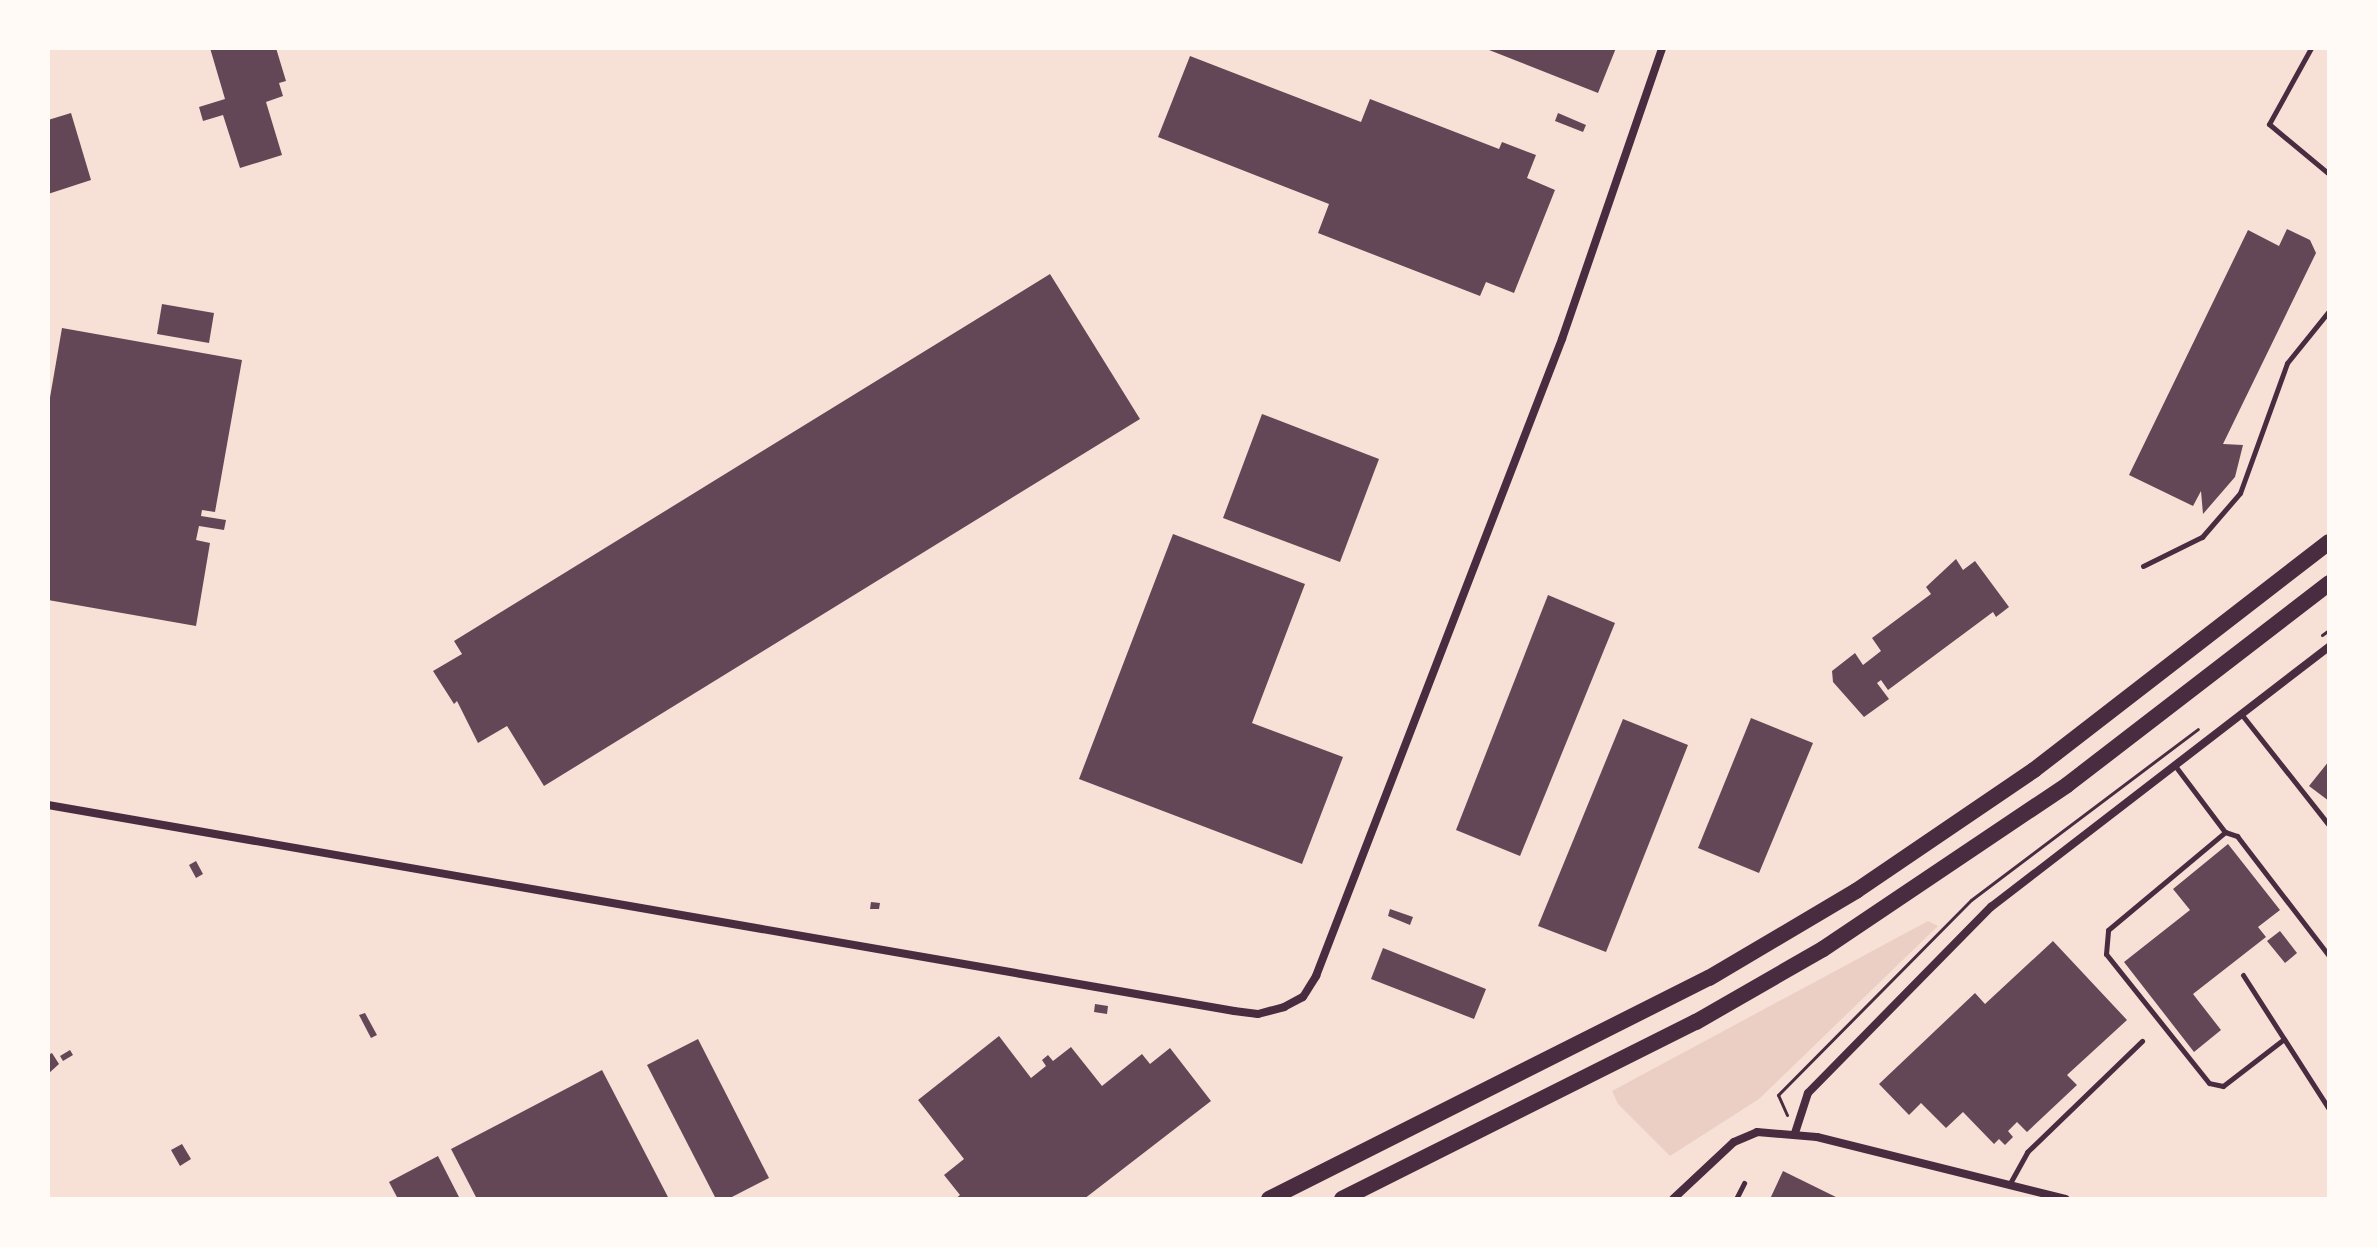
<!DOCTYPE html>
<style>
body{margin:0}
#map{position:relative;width:2377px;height:1247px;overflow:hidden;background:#f7e1d7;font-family:Lato,sans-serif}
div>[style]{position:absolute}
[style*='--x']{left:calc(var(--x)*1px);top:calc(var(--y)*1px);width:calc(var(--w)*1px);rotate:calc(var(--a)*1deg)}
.green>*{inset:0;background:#ebcfc5}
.building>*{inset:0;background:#644757}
.path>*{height:3px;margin:-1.5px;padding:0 1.5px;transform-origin:1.5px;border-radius:1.5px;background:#4a2c40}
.service>*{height:5px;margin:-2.5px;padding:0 2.5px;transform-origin:2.5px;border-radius:2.5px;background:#4a2c40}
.minor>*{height:8px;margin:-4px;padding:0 4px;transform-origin:4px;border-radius:4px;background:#4a2c40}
.trunk>*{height:16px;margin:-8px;padding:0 8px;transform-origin:8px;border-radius:8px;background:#4a2c40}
span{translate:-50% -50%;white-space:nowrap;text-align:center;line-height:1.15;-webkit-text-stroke:7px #fffaf5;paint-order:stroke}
.frame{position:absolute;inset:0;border:50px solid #fffaf5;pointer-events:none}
</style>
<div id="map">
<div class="green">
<i style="clip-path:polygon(1928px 921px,1938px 926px,1759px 1099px,1670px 1156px,1618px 1104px,1612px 1091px)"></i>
</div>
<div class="building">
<i style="clip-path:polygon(210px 48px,276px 48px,286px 81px,279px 83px,283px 96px,266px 102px,282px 155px,240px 168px,223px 115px,203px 121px,199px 107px,225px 99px)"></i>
<i style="clip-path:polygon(1484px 48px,1616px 48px,1598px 93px)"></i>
<i style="clip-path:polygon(1190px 56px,1361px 122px,1370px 99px,1499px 149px,1502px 142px,1536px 155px,1527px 178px,1555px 190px,1514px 293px,1486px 282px,1480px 296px,1318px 233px,1329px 204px,1158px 137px)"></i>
<i style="clip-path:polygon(71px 113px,91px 180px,48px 194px,48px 120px)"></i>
<i style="clip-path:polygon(1558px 113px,1586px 125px,1583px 132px,1555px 121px)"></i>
<i style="clip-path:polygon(2287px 229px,2310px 240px,2316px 253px,2223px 444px,2243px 445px,2235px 477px,2203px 514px,2201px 491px,2193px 506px,2129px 475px,2248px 230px,2279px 246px)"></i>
<i style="clip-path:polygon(1050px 274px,1140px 419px,544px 786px,507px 726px,478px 743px,457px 701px,454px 704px,433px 671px,462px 654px,454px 641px)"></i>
<i style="clip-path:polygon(162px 304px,214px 313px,209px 343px,157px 334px)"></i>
<i style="clip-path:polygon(62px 328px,242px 360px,215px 512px,202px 510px,201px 516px,226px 520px,224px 530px,199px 526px,196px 540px,210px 543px,196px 626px,48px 600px,48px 409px)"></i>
<i style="clip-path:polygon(1262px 414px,1379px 459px,1340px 562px,1223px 518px)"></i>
<i style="clip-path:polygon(1173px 534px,1305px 584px,1252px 723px,1343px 757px,1302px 864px,1079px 779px)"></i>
<i style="clip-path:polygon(1956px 559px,1963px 570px,1975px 561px,2009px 607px,1996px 617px,1993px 612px,1888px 690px,1881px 680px,1877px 683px,1889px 699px,1864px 717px,1833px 682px,1832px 671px,1855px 653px,1863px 665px,1881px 651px,1872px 638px,1931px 594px,1926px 587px)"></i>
<i style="clip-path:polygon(1548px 595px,1615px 623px,1520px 856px,1456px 830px)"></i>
<i style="clip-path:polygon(1751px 718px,1813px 743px,1759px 873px,1698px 848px)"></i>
<i style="clip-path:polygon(1623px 719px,1688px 745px,1606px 952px,1538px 926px)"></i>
<i style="clip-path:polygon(2329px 761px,2329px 801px,2309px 786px)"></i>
<i style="clip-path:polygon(2228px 844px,2280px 910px,2258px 927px,2266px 937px,2193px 994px,2221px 1030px,2194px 1052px,2124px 962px,2190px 910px,2173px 889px)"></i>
<i style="clip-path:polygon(196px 861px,203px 874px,196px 878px,189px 865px)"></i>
<i style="clip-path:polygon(871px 902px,880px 903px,879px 909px,870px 909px)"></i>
<i style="clip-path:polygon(1390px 909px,1413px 917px,1410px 925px,1388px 916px)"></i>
<i style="clip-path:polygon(2280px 931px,2297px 953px,2285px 963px,2267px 941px)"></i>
<i style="clip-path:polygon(2053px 941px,2127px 1020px,2067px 1075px,2077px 1085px,2027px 1132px,2017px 1122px,2008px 1131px,2013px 1137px,2005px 1145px,1999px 1139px,1994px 1144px,1963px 1112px,1946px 1128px,1921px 1103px,1909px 1115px,1879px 1084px,1975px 993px,1985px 1004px)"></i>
<i style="clip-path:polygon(1383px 948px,1486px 989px,1474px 1019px,1371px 979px)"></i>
<i style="clip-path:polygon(1095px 1004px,1108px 1006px,1107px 1014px,1094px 1012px)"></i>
<i style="clip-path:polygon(365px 1013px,377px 1035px,371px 1038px,359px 1015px)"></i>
<i style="clip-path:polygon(999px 1036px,1031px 1078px,1046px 1066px,1042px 1060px,1048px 1055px,1053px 1061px,1071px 1047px,1102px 1086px,1142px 1054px,1150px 1064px,1170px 1048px,1211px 1101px,1084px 1199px,955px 1199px,960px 1195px,944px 1175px,964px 1159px,918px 1100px)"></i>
<i style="clip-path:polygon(698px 1039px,769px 1178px,728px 1199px,716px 1199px,647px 1065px)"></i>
<i style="clip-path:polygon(70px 1050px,73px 1055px,63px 1061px,60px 1056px)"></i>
<i style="clip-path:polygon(52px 1053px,59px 1064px,48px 1074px,48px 1055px)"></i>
<i style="clip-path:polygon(602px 1070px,669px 1199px,477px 1199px,451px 1149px)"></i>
<i style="clip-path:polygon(182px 1144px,191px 1159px,180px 1166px,171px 1150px)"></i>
<i style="clip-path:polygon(438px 1156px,460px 1199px,398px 1199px,389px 1182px)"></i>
<i style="clip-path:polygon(1783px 1171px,1840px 1199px,1770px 1199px)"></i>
</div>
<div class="path">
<i style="--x:2322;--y:635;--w:9;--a:-36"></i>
<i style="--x:1787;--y:1115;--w:22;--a:-114"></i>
<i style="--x:1778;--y:1095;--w:274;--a:-45.3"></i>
<i style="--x:1971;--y:900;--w:284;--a:-37"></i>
</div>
<div class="service">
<i style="--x:2311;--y:48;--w:87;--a:118.9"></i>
<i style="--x:2269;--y:124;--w:78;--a:39.8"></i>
<i style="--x:2143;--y:566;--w:66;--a:-26.2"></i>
<i style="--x:2202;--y:537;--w:58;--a:-49.2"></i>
<i style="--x:2240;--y:493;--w:138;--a:-70.1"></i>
<i style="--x:2287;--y:363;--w:67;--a:-51.1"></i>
<i style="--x:2242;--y:715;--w:140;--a:51.7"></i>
<i style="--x:2176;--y:767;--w:81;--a:53"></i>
<i style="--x:2243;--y:975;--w:159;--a:57.3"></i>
<i style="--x:2284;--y:1039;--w:77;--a:142.4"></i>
<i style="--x:2223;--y:1086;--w:14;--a:-168"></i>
<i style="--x:2209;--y:1083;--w:165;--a:-128.6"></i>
<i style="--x:2106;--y:954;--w:24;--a:-85"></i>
<i style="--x:2108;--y:930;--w:153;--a:-39.9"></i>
<i style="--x:2225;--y:832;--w:13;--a:18"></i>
<i style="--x:2237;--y:836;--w:151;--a:52.5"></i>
<i style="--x:2009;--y:1185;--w:38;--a:-61"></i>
<i style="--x:2027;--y:1152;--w:160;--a:-44"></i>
<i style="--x:1736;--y:1199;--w:18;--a:-63"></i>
</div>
<div class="minor">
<i style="--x:48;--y:805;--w:1204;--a:9.85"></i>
<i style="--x:1234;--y:1011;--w:24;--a:7"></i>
<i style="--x:1258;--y:1014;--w:27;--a:-15"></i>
<i style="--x:1284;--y:1007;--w:21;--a:-28"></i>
<i style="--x:1303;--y:997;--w:25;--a:-58"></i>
<i style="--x:1316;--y:976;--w:683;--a:-68.88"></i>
<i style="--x:1562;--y:339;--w:308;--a:-71"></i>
<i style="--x:1795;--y:1133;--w:42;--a:-72"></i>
<i style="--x:1808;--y:1093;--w:261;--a:-45.5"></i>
<i style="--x:1991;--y:907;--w:426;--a:-37.6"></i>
<i style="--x:1673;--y:1199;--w:83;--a:-43.1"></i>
<i style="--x:1734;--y:1142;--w:25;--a:-23"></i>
<i style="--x:1757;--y:1132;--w:60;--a:4.8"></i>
<i style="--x:1817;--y:1137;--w:256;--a:14"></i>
</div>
<div class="trunk">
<i style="--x:1269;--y:1199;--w:492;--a:-26.7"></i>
<i style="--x:1709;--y:978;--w:171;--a:-30.6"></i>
<i style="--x:1856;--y:891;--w:215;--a:-34.2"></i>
<i style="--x:2034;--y:770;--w:373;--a:-37.7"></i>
<i style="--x:1342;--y:1199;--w:396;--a:-26.6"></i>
<i style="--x:1696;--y:1022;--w:146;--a:-29.9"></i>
<i style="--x:1823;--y:949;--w:294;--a:-33.9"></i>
<i style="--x:2067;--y:785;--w:331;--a:-37.6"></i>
</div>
<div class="frame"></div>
</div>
